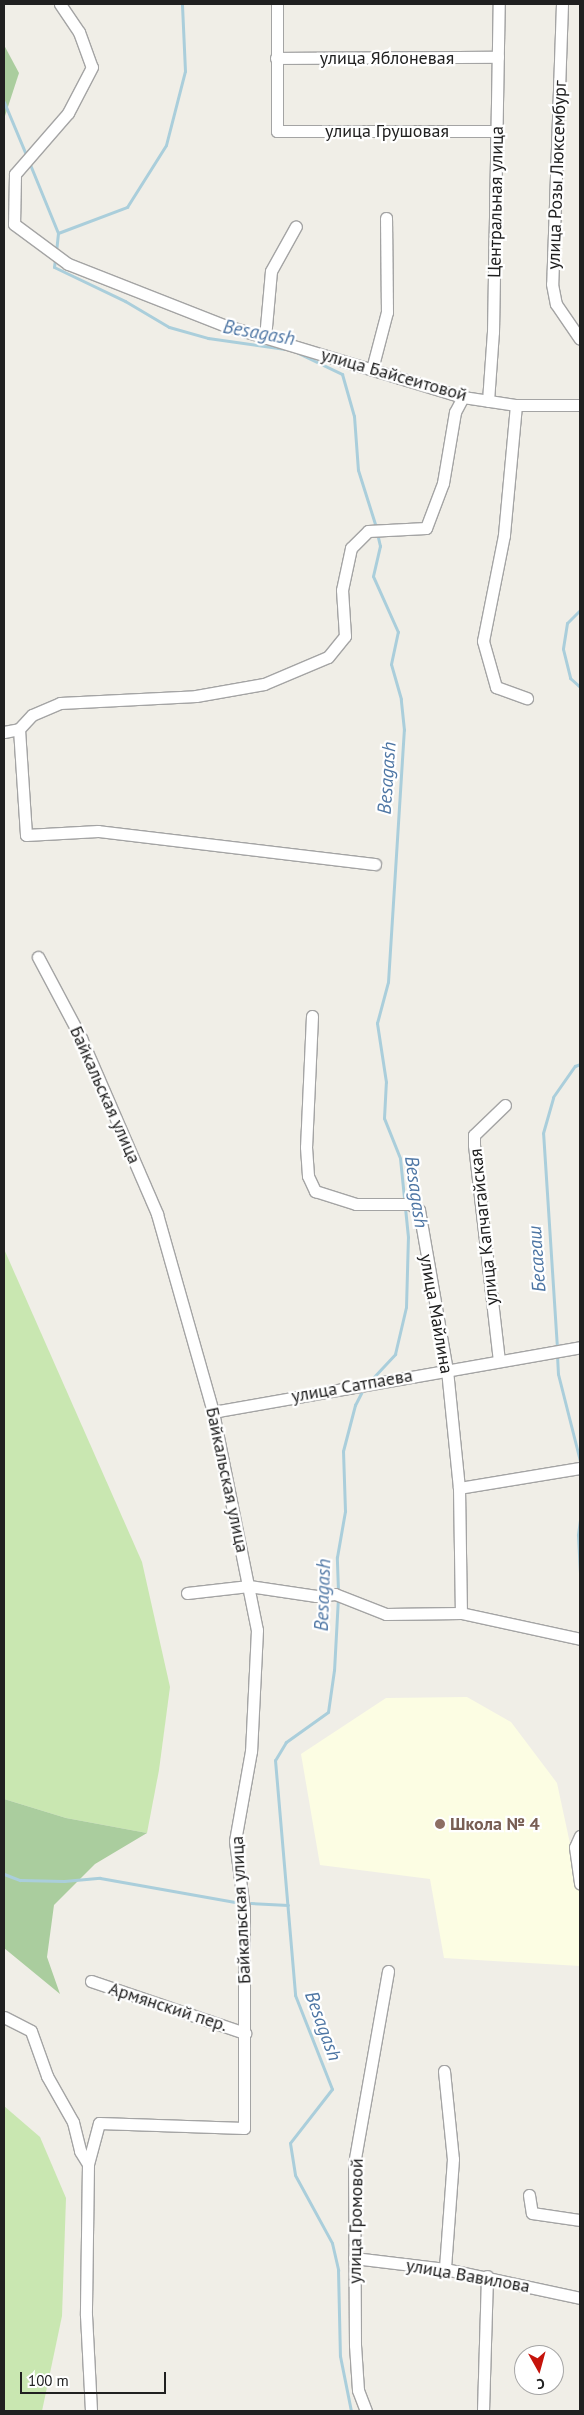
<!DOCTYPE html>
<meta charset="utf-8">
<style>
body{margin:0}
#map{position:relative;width:584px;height:2415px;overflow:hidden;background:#f0eee7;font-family:"PT Sans",sans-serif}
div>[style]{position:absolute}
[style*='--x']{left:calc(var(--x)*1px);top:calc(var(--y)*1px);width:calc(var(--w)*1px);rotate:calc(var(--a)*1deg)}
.education>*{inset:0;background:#fcfde3}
.grass>*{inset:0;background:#c9e7b1}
.forest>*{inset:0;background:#aacd9e}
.stream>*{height:3px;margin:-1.5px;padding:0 1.5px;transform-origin:1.5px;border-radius:1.5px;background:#aacedb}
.roads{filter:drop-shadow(1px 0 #a4a4a4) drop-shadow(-1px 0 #a4a4a4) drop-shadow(0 1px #a4a4a4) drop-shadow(0 -1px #a4a4a4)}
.minor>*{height:11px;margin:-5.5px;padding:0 5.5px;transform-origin:5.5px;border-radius:5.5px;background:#fff}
.dots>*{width:14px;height:14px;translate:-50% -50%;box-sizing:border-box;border:2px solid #fff;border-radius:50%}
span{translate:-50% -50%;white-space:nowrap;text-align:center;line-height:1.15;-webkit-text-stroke:4.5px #fff;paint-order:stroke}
.street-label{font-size:18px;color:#202020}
.education-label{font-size:18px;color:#785e54;font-weight:700}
.left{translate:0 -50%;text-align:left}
.water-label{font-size:19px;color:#4e76a4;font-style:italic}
.frame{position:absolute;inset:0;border:5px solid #202020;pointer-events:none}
.north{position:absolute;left:514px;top:2345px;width:50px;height:50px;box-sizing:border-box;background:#fff;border:1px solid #a6a6a6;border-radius:50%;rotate:173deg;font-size:14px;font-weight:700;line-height:20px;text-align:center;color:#202020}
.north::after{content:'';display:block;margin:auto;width:18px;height:22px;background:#c5130b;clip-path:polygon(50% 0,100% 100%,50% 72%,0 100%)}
.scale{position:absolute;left:20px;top:2372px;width:146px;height:22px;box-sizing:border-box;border:2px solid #202020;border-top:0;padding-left:6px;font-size:15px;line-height:18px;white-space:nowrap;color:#202020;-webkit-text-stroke:4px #fff;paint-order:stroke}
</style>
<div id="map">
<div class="education">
<i style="clip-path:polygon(467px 1697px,511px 1722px,557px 1783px,580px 1890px,580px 1966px,444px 1958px,430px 1879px,320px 1865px,301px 1754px,386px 1698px)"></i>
</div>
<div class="grass">
<i style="clip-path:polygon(4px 1249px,142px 1562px,170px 1687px,159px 1770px,147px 1833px,66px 1818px,4px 1799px)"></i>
<i style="clip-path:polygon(4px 2106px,40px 2137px,66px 2198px,62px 2316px,42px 2411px,4px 2411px)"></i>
</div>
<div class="forest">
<i style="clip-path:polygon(4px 45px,19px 73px,4px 119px)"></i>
<i style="clip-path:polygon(4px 1799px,66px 1818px,147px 1833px,95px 1864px,54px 1905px,47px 1957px,60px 1994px,4px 1948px)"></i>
</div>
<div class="stream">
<i style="--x:4;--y:102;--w:60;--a:67.3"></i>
<i style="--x:29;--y:162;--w:77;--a:67.8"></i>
<i style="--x:58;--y:233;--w:18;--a:96"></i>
<i style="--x:58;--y:233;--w:74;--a:-20.6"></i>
<i style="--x:127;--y:207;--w:73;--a:-57.8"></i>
<i style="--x:166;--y:145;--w:76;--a:-75.6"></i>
<i style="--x:185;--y:71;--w:67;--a:-92.6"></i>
<i style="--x:55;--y:259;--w:8;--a:97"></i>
<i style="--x:54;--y:267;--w:79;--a:25.6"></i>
<i style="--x:125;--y:301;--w:51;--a:30.6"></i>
<i style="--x:169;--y:327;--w:41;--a:15.8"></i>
<i style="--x:208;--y:338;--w:78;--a:8.1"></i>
<i style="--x:298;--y:353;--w:49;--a:25.5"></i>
<i style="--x:342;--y:374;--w:44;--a:74.1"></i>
<i style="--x:354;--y:416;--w:54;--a:85.8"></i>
<i style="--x:358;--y:470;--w:60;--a:72.5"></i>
<i style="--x:580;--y:610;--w:18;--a:135"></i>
<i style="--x:567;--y:623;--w:26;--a:99"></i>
<i style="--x:563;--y:649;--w:30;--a:76"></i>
<i style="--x:570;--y:678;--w:13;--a:42"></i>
<i style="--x:557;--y:1348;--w:215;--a:-93.7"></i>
<i style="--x:543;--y:1133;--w:37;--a:-74"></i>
<i style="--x:553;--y:1097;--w:38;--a:-55"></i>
<i style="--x:575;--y:1066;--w:5;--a:-22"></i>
<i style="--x:557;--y:1355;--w:19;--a:87"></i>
<i style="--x:558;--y:1374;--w:90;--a:75.8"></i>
<i style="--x:370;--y:1381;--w:37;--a:-47"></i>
<i style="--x:395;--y:1354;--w:48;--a:-76.8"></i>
<i style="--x:406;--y:1307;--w:70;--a:-88.4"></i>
<i style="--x:408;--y:1237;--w:79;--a:-95.8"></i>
<i style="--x:400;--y:1158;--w:43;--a:-111.8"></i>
<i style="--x:384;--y:1118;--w:36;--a:-87"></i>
<i style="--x:386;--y:1082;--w:60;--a:-98.7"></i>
<i style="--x:377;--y:1023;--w:42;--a:-75"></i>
<i style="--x:388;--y:982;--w:253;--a:-86.4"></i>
<i style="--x:404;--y:730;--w:31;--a:-96"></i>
<i style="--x:401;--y:699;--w:36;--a:-106"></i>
<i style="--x:391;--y:664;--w:33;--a:-78"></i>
<i style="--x:398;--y:632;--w:61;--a:-114.1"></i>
<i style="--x:373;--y:576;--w:31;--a:-77"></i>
<i style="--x:380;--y:546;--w:13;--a:-103"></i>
<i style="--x:580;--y:1520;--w:15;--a:98"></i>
<i style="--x:578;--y:1535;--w:37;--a:87"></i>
<i style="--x:338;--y:1591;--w:34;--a:-92"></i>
<i style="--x:337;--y:1557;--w:47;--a:-80.1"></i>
<i style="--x:345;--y:1511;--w:60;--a:-91.9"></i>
<i style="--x:343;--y:1451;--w:48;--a:-75.4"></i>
<i style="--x:355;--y:1405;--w:18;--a:-63"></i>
<i style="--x:338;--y:1597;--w:73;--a:93.1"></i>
<i style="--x:334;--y:1670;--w:42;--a:98.1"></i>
<i style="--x:328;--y:1712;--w:52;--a:144.5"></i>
<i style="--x:286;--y:1742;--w:21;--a:121"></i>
<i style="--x:275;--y:1760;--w:236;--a:85.1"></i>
<i style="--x:295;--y:1995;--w:101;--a:68.5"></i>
<i style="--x:332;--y:2089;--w:68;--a:127.9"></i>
<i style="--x:290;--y:2143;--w:32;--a:81"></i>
<i style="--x:295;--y:2175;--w:77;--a:61.4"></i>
<i style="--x:332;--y:2243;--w:28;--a:77"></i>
<i style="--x:338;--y:2270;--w:86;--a:88.7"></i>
<i style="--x:340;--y:2356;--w:56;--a:78.7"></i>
<i style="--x:4;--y:1874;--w:17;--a:21"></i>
<i style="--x:20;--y:1880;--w:44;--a:1.3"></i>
<i style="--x:64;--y:1881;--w:36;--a:-5"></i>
<i style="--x:100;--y:1878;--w:137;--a:10.1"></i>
<i style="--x:251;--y:1903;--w:37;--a:3"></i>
</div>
<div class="roads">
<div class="minor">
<i style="--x:60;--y:4;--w:34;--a:56"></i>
<i style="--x:79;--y:32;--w:37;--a:70"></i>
<i style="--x:92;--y:67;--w:52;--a:117.6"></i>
<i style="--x:68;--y:113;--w:81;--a:131"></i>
<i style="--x:15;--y:174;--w:50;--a:91.1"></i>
<i style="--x:14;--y:224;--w:67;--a:36.5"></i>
<i style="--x:68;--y:264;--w:168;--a:21.4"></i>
<i style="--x:224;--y:325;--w:250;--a:16.8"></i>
<i style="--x:463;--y:397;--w:54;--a:8.6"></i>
<i style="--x:516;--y:405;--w:64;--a:0"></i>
<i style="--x:277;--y:4;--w:127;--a:90"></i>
<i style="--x:277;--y:131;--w:220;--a:0"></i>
<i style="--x:562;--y:4;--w:280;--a:92"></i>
<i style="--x:552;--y:284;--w:20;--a:79"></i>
<i style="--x:556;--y:304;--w:42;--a:55.6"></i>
<i style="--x:276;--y:58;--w:222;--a:-0.3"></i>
<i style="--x:265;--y:338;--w:67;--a:-84.9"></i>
<i style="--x:271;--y:271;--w:51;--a:-60.9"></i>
<i style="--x:372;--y:369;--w:59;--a:-75.3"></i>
<i style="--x:387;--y:312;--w:94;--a:-90.6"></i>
<i style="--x:488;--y:401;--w:69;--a:-85.9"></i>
<i style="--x:493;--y:332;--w:328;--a:-89"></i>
<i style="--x:516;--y:405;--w:131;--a:95.3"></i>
<i style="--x:504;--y:535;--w:108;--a:101.2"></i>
<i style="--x:483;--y:641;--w:48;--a:74.2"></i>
<i style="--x:496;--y:687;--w:33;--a:20"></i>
<i style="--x:19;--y:729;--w:106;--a:86.2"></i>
<i style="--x:26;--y:835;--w:72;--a:-3.2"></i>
<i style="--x:98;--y:831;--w:279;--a:6.8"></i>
<i style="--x:4;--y:732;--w:15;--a:-11"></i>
<i style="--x:19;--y:729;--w:19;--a:-47"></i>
<i style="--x:32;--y:715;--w:30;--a:-23"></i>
<i style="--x:60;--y:703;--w:136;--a:-2.9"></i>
<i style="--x:196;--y:696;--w:69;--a:-10"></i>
<i style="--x:264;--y:684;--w:69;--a:-22.9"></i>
<i style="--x:328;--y:657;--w:27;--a:-51"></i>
<i style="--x:345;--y:636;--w:46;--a:-93.7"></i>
<i style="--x:342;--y:590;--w:43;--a:-77.9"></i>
<i style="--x:351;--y:548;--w:24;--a:-45"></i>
<i style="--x:368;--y:531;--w:58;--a:-3"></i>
<i style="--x:426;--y:528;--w:48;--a:-69.3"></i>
<i style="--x:443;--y:483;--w:72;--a:-80.4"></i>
<i style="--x:455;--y:412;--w:17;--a:-62"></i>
<i style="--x:38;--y:957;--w:92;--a:62"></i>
<i style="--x:81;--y:1038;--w:192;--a:66.6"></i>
<i style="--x:157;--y:1214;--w:206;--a:74.2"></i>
<i style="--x:213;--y:1412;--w:222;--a:78.6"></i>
<i style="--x:257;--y:1630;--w:121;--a:92.8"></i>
<i style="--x:251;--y:1751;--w:91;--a:100.1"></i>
<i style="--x:235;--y:1841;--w:69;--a:82.5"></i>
<i style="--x:244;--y:1909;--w:219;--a:90"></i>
<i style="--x:244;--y:2128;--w:145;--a:-178"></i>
<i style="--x:99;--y:2123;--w:42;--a:105"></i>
<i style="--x:88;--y:2164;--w:151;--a:90.8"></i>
<i style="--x:86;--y:2315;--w:96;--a:87"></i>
<i style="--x:312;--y:1016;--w:131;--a:92.6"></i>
<i style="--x:306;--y:1147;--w:29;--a:86"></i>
<i style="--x:308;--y:1176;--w:17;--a:65"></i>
<i style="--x:315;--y:1191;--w:43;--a:17.6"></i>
<i style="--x:356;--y:1204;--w:54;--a:0"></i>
<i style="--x:410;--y:1204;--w:11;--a:34"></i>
<i style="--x:419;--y:1210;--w:162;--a:80.1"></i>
<i style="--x:447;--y:1370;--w:119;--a:84.2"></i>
<i style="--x:459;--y:1488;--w:125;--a:89.1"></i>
<i style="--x:499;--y:1361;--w:217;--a:-96.6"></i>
<i style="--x:474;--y:1145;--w:10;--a:-90"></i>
<i style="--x:474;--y:1135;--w:43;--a:-44.1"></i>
<i style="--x:213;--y:1412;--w:373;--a:-10"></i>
<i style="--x:459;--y:1488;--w:123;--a:-9.4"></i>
<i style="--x:187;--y:1593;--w:62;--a:-6.4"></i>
<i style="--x:249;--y:1586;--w:68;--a:8.5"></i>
<i style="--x:316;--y:1596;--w:19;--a:-6"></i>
<i style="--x:335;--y:1594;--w:55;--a:21.4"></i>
<i style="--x:386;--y:1614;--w:75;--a:-0.8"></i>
<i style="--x:461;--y:1613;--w:122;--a:12.3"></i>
<i style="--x:580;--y:1836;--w:12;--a:114"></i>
<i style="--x:575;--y:1847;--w:37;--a:82"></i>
<i style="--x:91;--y:1981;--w:163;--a:18.7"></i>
<i style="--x:4;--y:2017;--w:30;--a:27"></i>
<i style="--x:31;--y:2031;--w:48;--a:70.4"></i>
<i style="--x:47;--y:2076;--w:53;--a:60.5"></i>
<i style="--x:73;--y:2122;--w:30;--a:76"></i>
<i style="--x:80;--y:2151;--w:15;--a:58"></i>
<i style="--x:444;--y:2071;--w:88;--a:84.2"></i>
<i style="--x:453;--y:2159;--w:110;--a:94.2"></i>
<i style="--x:529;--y:2195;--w:18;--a:81"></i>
<i style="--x:532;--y:2213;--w:49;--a:8.3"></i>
<i style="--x:354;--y:2258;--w:92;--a:6.9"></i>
<i style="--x:445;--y:2269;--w:138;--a:12.1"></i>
<i style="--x:366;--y:2411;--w:22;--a:-111"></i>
<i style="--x:358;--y:2390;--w:45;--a:-93.8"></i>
<i style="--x:355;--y:2345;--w:181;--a:-90.3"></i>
<i style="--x:354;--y:2164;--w:196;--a:-80"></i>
<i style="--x:483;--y:2411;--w:135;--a:-88.3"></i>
</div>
</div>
<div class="dots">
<i style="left:440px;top:1824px;background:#8d6e63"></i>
</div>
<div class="street-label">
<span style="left:387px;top:58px">улица Яблоневая</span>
<span style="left:387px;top:131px">улица Грушовая</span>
<span style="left:557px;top:175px;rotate:-88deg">улица Розы Люксембург</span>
<span style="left:496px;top:202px;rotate:-89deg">Центральная улица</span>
<span style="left:394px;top:375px;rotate:16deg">улица Байсеитовой</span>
<span style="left:105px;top:1095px;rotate:66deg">Байкальская улица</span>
<span style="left:484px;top:1227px;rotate:-96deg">улица Капчагайская</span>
<span style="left:436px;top:1314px;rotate:80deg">улица Майлина</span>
<span style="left:352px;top:1386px;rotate:-10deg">улица Сатпаева</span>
<span style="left:227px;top:1480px;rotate:78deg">Байкальская улица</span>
<span style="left:241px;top:1910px;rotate:-93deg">Байкальская улица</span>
<span style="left:168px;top:2007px;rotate:18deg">Армянский пер.</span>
<span style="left:356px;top:2221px;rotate:-89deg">улица Громовой</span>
<span style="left:468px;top:2276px;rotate:10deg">улица Вавилова</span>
</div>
<div class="education-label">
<span class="left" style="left:450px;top:1824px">Школа № 4</span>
</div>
<div class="water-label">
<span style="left:259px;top:333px;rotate:10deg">Besagash</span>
<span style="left:387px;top:778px;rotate:-86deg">Besagash</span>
<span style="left:416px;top:1192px;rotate:82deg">Besagash</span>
<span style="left:537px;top:1259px;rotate:-94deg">Бесагаш</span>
<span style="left:323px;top:1595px;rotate:-88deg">Besagash</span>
<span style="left:323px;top:2026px;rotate:70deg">Besagash</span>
</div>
<div class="frame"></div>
<div class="north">С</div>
<div class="scale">100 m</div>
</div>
